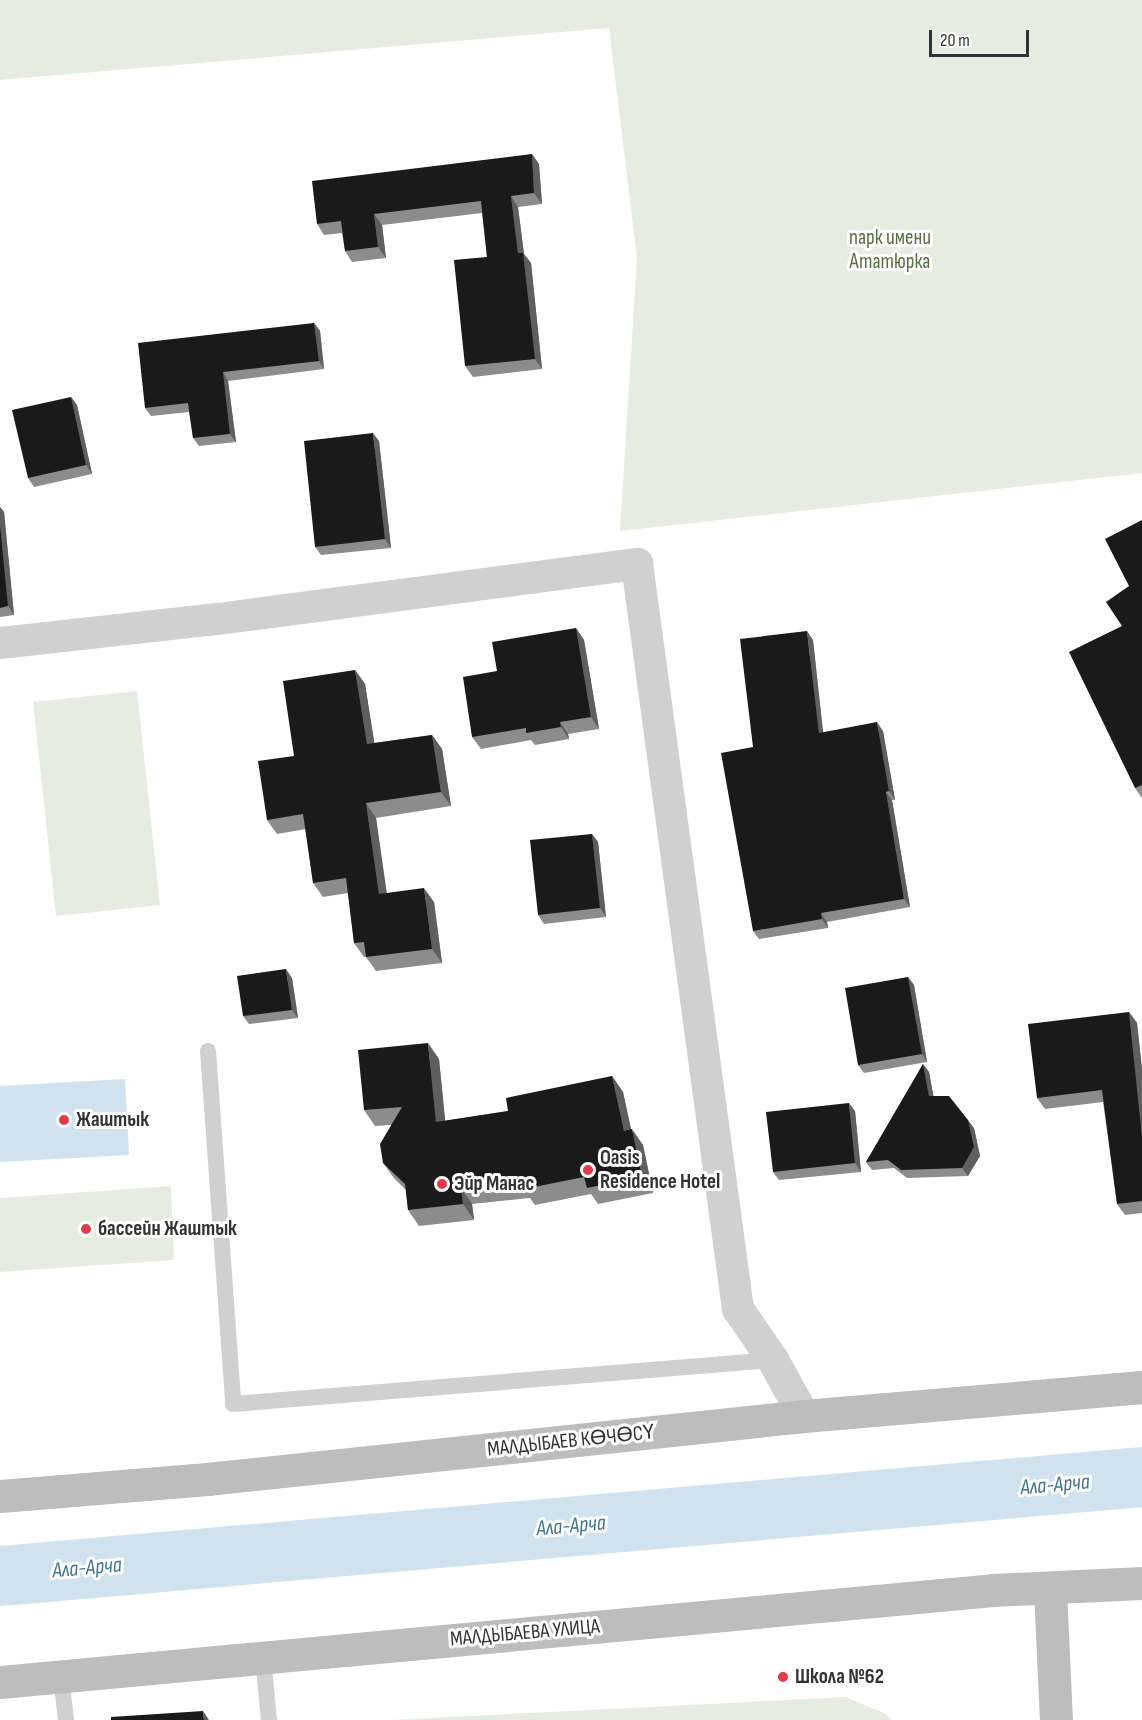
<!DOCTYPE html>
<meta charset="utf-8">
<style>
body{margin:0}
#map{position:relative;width:1142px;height:1720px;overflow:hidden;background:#fff;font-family:"Sofia Sans Condensed",sans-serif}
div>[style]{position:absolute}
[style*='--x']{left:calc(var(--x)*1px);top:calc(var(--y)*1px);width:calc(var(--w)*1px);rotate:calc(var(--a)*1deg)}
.green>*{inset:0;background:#e6ecdf}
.water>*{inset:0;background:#cfe2ee}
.river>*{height:60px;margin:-30px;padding:0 30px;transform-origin:30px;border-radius:30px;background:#cfe2ee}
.lane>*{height:16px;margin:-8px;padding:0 8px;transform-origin:8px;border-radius:8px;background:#d0d0d0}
.street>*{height:32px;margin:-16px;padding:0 16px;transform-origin:16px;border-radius:16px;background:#d0d0d0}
.secondary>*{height:33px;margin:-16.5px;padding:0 16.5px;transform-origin:16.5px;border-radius:16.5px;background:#bdbdbd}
.wall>*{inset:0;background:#8c8c8c}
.shaded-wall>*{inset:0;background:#5f5f5f}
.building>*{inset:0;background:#1a1a1a}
.dots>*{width:16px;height:16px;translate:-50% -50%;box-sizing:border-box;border:3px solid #fff;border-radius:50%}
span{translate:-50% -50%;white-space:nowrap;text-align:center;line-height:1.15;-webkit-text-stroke:6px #fff;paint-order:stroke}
.park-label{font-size:21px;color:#56703f}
.poi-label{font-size:21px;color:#333;font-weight:700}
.left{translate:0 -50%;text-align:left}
.street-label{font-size:21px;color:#333}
.water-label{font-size:22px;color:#3f7597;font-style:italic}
.scale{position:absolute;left:929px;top:30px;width:100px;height:27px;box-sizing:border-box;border:3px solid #333;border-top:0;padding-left:8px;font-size:18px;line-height:21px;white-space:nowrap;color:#333;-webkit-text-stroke:4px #fff;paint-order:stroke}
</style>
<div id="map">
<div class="green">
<i style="clip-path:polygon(0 0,1142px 0,1142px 473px,620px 531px,637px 258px,609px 28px,0 80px)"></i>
<i style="clip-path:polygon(137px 691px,160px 905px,56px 916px,33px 702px)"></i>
<i style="clip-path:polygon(171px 1186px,174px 1260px,0 1272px,0 1198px)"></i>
<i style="clip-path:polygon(846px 1697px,886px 1714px,891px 1720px,392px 1720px)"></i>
</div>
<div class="water">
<i style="clip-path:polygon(125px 1079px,129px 1155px,0 1162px,0 1086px)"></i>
</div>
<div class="river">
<i style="--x:0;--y:1576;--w:1146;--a:-4.95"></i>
</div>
<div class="lane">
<i style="--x:208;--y:1051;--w:354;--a:85.9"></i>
<i style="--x:233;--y:1404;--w:542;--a:-4.66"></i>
<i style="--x:263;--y:1657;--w:63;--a:84.6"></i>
<i style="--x:61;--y:1676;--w:44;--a:83.5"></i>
</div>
<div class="street">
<i style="--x:0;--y:643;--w:219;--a:-6.3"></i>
<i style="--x:218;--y:619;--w:423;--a:-7.5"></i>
<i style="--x:637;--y:564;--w:752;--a:82.28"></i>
<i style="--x:738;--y:1309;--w:62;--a:55.5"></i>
<i style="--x:773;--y:1360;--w:64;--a:61"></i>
</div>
<div class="secondary">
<i style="--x:0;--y:1496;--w:208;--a:-4.7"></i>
<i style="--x:207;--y:1479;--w:600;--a:-6.02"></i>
<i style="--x:804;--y:1416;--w:339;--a:-4.9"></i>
<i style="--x:1050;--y:1589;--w:131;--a:87.4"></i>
<i style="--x:0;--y:1682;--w:997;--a:-5.29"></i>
<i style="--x:993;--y:1590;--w:149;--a:-2.7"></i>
</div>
<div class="wall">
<i style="clip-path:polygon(532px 154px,539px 164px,542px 204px,518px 207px,524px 254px,531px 263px,542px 369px,473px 377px,465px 366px,487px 257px,482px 213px,382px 225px,386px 258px,352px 262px,345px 251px,342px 233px,324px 235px,317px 224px)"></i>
<i style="clip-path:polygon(314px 323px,320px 331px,324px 369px,228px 381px,236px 442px,199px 446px,193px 438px,189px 412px,151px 416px,145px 408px)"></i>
<i style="clip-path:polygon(71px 397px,77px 405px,92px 474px,34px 487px,28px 478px)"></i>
<i style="clip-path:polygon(379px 441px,391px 548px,321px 555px,315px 547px)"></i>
<i style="clip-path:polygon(0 507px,4px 512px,14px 615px,0 617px)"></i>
<i style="clip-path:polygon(1142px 520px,1142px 798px,1135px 788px,1129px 586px)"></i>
<i style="clip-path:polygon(576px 628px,584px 640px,599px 729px,568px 734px,569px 739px,535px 745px,531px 740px,481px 749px,472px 737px,497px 671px)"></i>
<i style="clip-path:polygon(813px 640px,823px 732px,883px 731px,895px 800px,892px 800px,910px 907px,827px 922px,828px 928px,759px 939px,753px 931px)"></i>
<i style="clip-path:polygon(355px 670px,365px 684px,374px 743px,432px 735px,442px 749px,451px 806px,376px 818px,386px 893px,434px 902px,442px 963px,376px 971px,366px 957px,364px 957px,354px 943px,348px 893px,323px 897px,313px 883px,306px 829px,277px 834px,267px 820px,294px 756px)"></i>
<i style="clip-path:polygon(592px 834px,598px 842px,606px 917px,544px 924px,538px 915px)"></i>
<i style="clip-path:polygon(908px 977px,914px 985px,927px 1062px,864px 1073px,858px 1065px)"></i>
<i style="clip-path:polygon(292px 978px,298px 1018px,249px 1024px,243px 1016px)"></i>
<i style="clip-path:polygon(1129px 1012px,1137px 1023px,1142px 1069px,1142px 1213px,1125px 1215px,1117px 1204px,1103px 1102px,1045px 1109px,1037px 1098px)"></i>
<i style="clip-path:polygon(439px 1059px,445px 1121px,508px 1111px,612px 1076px,623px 1092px,631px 1130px,643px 1145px,653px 1193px,598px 1204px,591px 1194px,535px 1205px,530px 1198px,472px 1204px,474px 1220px,419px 1226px,408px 1210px,406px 1190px,394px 1178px,383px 1163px,391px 1125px,375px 1126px,364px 1110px)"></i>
<i style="clip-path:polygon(923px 1064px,929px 1072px,933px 1096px,974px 1128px,980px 1156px,968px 1176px,907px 1178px,894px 1168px,872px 1170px,866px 1162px)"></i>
<i style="clip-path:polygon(855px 1111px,861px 1172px,779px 1180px,773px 1172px)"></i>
</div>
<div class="shaded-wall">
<i style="clip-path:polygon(532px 154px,539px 164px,542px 204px,534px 193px)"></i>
<i style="clip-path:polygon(511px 196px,518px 207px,524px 254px,531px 263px,542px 369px,535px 359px,518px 253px)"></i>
<i style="clip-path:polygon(374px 214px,382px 225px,386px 258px,378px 247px)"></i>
<i style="clip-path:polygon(314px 323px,320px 331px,324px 369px,319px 361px)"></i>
<i style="clip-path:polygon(223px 372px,228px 381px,236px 442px,230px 434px)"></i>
<i style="clip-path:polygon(71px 397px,77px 405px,92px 474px,86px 465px)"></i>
<i style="clip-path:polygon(373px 433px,379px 441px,391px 548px,385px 539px)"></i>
<i style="clip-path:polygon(0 507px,4px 512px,14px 615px,8px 606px,0 524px)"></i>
<i style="clip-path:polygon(576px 628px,584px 640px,599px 729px,591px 717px)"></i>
<i style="clip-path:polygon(807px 631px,813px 640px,824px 741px,819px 733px)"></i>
<i style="clip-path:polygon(355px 670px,365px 684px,377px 759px,367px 744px)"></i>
<i style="clip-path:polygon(560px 722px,568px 734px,569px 739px,561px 727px)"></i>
<i style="clip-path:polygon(877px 722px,883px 731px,895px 800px,889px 791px)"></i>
<i style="clip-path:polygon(432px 735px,442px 749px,451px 806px,441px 792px)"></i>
<i style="clip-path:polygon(886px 792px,892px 800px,910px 907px,904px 899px)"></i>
<i style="clip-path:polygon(366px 803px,376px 818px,389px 908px,379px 894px)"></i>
<i style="clip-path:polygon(592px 834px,598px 842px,606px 917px,600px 908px)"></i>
<i style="clip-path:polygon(424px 888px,434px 902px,442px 963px,432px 949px)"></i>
<i style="clip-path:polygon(821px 913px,827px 922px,828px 928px,822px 919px)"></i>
<i style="clip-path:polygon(286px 969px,292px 978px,298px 1018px,292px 1010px)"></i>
<i style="clip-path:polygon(908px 977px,914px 985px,927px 1062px,922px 1054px)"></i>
<i style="clip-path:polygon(1129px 1012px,1137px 1023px,1142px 1069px,1142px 1136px)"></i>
<i style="clip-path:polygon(428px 1043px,439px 1059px,447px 1138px,436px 1122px)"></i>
<i style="clip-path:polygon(923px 1064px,929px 1072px,935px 1104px,929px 1096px)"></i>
<i style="clip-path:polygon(612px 1076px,623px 1092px,635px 1147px,624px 1131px)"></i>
<i style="clip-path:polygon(849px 1103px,855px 1111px,861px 1172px,855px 1163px)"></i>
<i style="clip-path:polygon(968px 1120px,974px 1128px,980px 1156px,968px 1176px,962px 1168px)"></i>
<i style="clip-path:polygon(632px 1129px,643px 1145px,653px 1193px,642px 1177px)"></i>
<i style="clip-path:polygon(461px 1188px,472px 1204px,474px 1220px,463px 1204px)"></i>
<i style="clip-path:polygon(203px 1711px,209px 1720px,204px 1720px)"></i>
</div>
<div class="building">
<i style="clip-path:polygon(532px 154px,534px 193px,511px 196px,518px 253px,523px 253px,535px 359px,465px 366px,454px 260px,487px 257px,481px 201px,374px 214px,378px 247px,345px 251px,341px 221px,317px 224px,312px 181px)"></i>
<i style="clip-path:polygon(314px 323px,319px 361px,223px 372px,230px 434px,193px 438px,188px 403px,145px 408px,138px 343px)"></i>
<i style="clip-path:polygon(71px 397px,86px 465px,28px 478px,12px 410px)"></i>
<i style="clip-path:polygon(373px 433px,385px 539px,315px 547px,304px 441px)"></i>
<i style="clip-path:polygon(1142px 520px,1142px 785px,1135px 788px,1069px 652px,1122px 626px,1106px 602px,1129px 586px,1105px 539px)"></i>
<i style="clip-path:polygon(0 524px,8px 606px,0 608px)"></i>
<i style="clip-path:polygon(576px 628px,591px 717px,560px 722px,561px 727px,526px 733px,526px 728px,472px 737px,463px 677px,497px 671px,492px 642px)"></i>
<i style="clip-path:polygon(807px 631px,819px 733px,877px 722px,889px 791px,886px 792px,904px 899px,821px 913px,822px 919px,753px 931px,721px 753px,753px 747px,740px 639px)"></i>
<i style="clip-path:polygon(355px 670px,367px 744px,432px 735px,441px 792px,366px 803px,379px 894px,424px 888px,432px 949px,366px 957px,364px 942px,354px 943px,346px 878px,313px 883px,303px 814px,267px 820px,258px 761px,294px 756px,283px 681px)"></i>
<i style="clip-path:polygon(592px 834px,600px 908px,538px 915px,530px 840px)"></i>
<i style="clip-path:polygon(286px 969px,292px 1010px,243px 1016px,237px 976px)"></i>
<i style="clip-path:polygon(908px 977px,922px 1054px,858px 1065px,845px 988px)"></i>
<i style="clip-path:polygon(1129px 1012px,1142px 1136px,1142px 1201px,1117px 1204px,1102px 1090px,1037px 1098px,1028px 1024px)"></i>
<i style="clip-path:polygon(428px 1043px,436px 1122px,508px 1111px,506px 1098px,612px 1076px,624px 1131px,632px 1129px,642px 1177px,587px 1188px,584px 1177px,524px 1189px,523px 1182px,461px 1188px,463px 1204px,408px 1210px,405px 1184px,383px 1163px,380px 1144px,402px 1107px,364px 1110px,358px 1050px)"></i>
<i style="clip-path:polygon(923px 1064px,929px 1096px,949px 1096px,968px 1120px,974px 1147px,962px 1168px,901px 1170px,888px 1160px,866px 1162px)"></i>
<i style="clip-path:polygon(849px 1103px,855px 1163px,773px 1172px,766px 1112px)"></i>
<i style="clip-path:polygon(203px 1711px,204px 1720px,111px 1720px,111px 1717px)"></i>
</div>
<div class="dots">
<i style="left:64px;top:1120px;background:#e63946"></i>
<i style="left:588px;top:1170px;background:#e63946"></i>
<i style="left:442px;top:1184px;background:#e63946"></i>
<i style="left:86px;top:1229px;background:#e63946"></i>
<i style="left:783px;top:1677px;background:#e63946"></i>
</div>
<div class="park-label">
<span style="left:890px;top:250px">парк имени<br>Ататюрка</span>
</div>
<div class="poi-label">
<span class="left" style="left:76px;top:1120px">Жаштык</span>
<span class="left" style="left:600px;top:1170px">Oasis<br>Residence Hotel</span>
<span class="left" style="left:454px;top:1184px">Эйр Манас</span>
<span class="left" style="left:98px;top:1229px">бассейн Жаштык</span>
<span class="left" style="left:795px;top:1677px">Школа №62</span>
</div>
<div class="street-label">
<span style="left:571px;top:1441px;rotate:-6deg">МАЛДЫБАЕВ КӨЧӨСҮ</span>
<span style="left:525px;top:1633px;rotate:-5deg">МАЛДЫБАЕВА УЛИЦА</span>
</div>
<div class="water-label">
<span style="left:1055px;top:1485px;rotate:-5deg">Ала-Арча</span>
<span style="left:571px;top:1526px;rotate:-5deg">Ала-Арча</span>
<span style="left:87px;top:1568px;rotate:-5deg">Ала-Арча</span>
</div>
<div class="scale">20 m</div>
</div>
